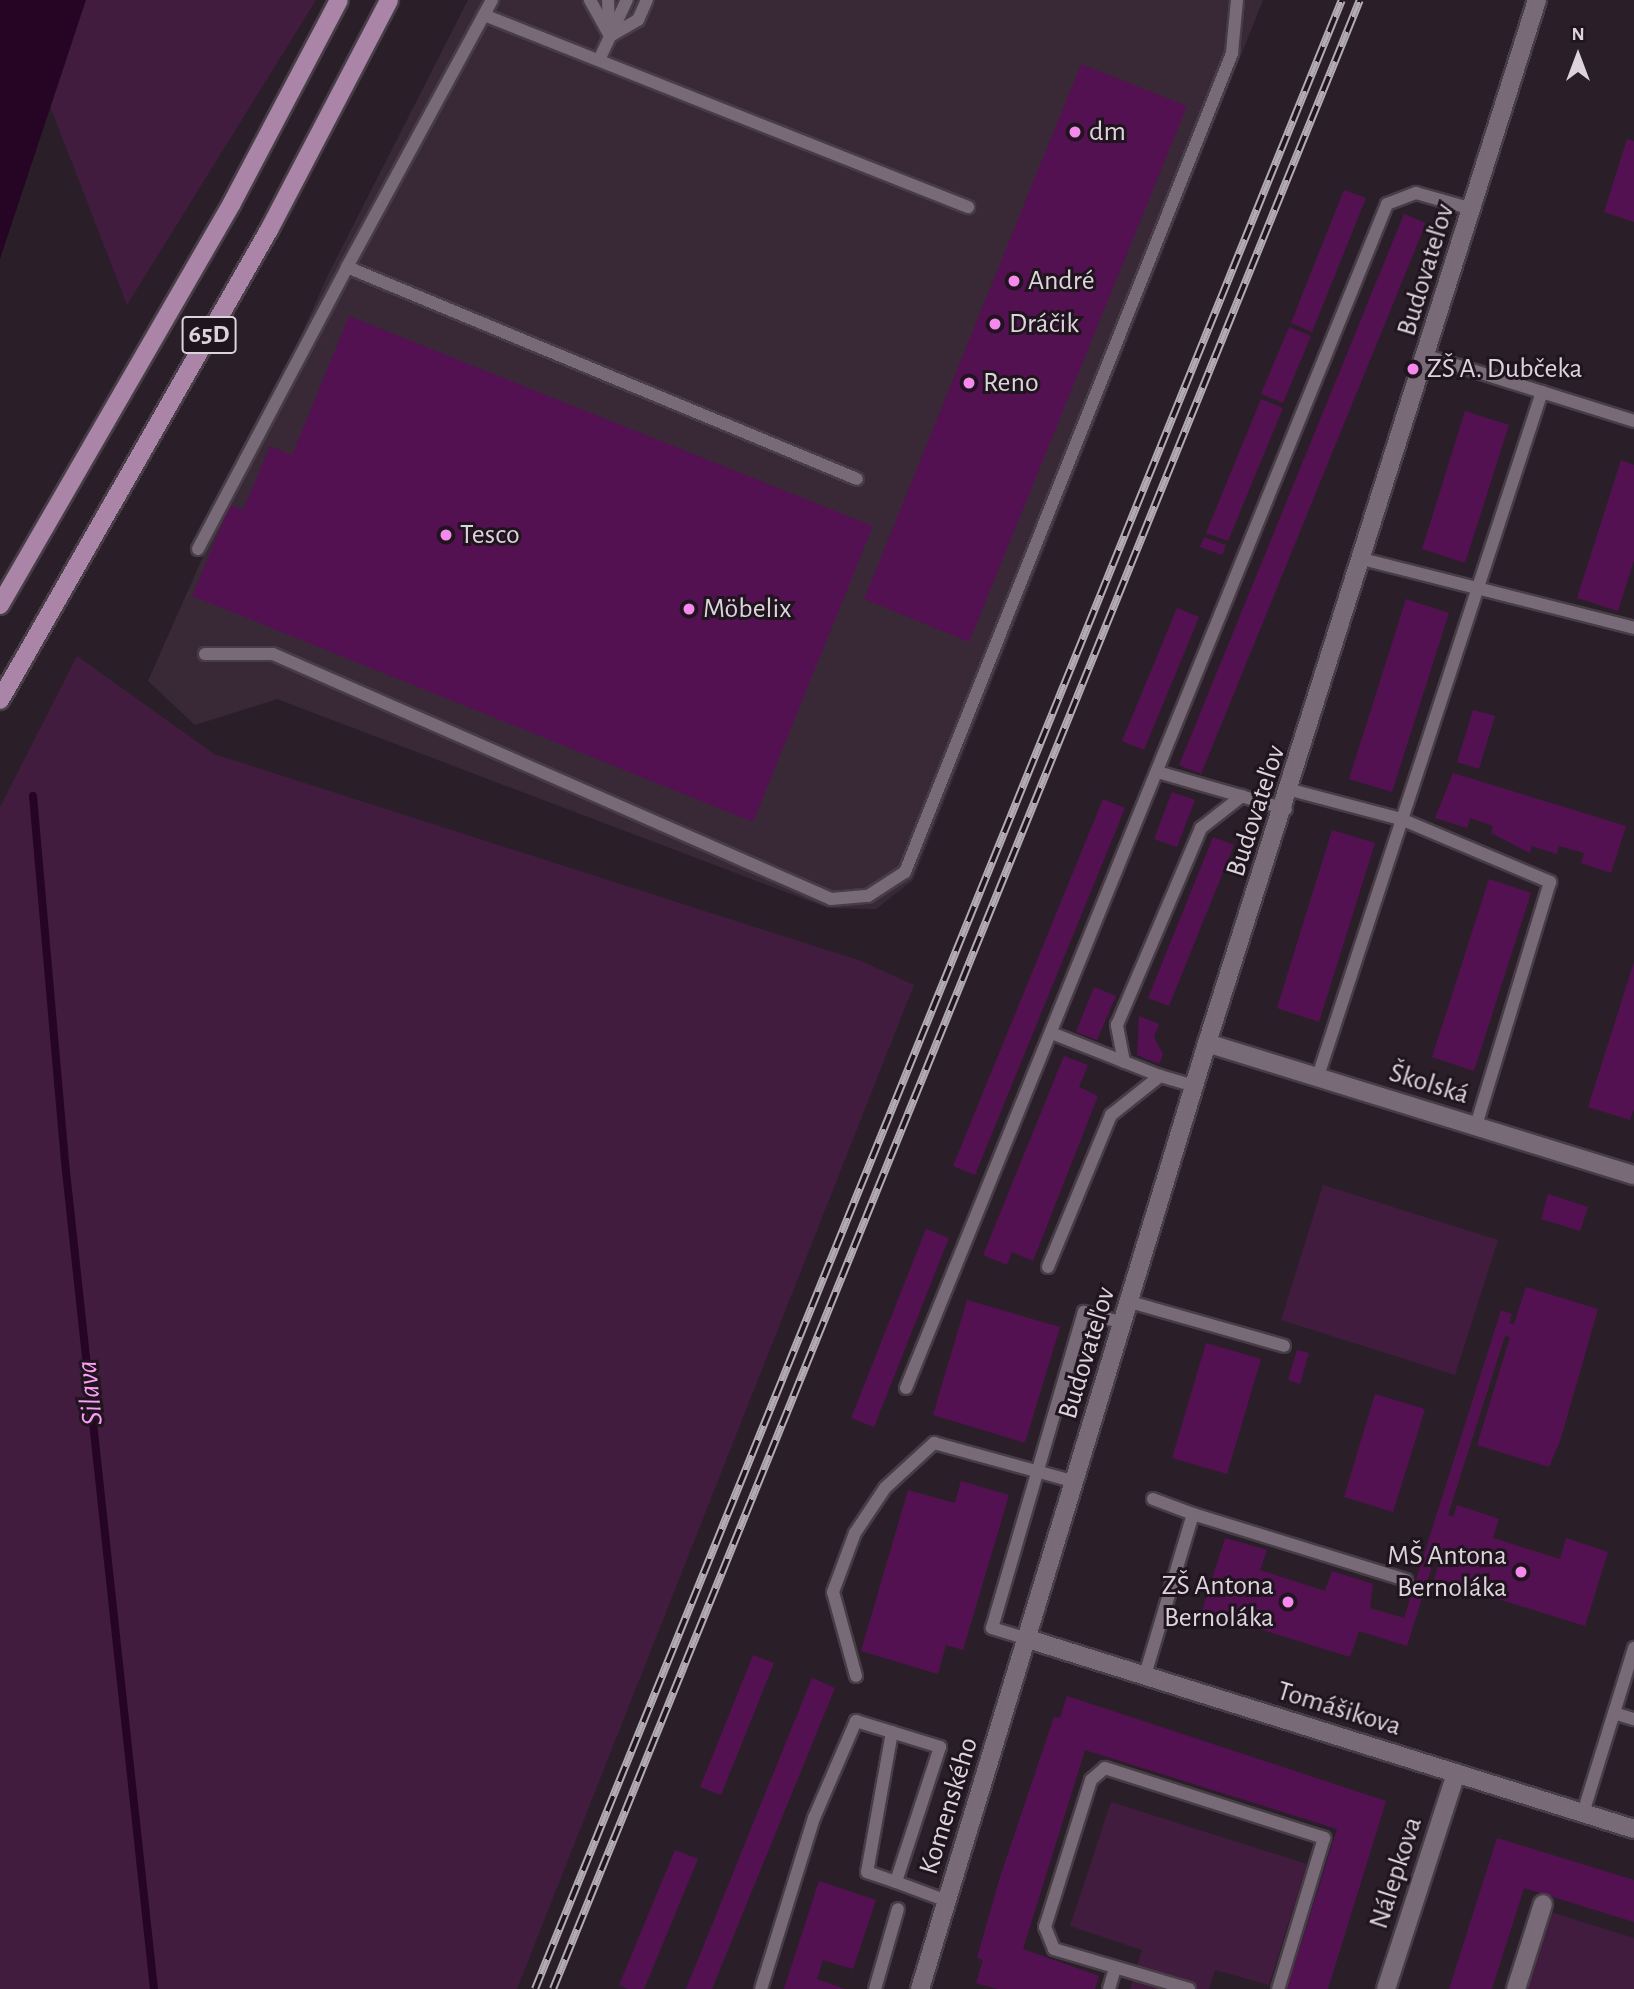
<!DOCTYPE html>
<meta charset="utf-8">
<style>
body{margin:0}
#map{position:relative;width:1634px;height:1989px;overflow:hidden;background:#2a1f29;font-family:"Alegreya Sans",sans-serif}
div>[style]{position:absolute}
[style*='--x']{left:calc(var(--x)*1px);top:calc(var(--y)*1px);width:calc(var(--w)*1px);rotate:calc(var(--a)*1deg)}
.built>*{inset:0;background:#392937}
.green>*{inset:0;background:#411c3f}
.water>*{inset:0;background:#260424}
.stream>*{height:8px;margin:-4px;padding:0 4px;transform-origin:4px;border-radius:4px;background:#260424}
.building>*{inset:0;background:#541152}
.roads{filter:drop-shadow(2px 0 #473d46) drop-shadow(-2px 0 #473d46) drop-shadow(0 2px #473d46) drop-shadow(0 -2px #473d46)}
.lane>*{height:12px;margin:-6px;padding:0 6px;transform-origin:6px;border-radius:6px;background:#786b77}
.street>*{height:18px;margin:-9px;padding:0 9px;transform-origin:9px;border-radius:9px;background:#786b77}
.primary>*{height:18px;margin:-9px;padding:0 9px;transform-origin:9px;border-radius:9px;background:#aa85a8}
.rail>*{height:8px;margin-top:-4px;transform-origin:0;background:repeating-linear-gradient(90deg,#20151f 0 16px,#b3abb2 0 32px);box-sizing:border-box;border-block:2px solid #b3abb2}
.dots>*{width:19px;height:19px;translate:-50% -50%;box-sizing:border-box;border:4px solid #20151f;border-radius:50%}
span{translate:-50% -50%;white-space:nowrap;text-align:center;line-height:1.15;-webkit-text-stroke:6px #20151f;paint-order:stroke}
.shield-label span{padding:2px 5px;background:#20151f;border:2px solid;border-radius:5px;-webkit-text-stroke-width:0}
.shield-label{font-size:26px;color:#dcd4db;font-weight:700}
.poi-label{font-size:28px;color:#dcd4db}
.left{translate:0 -50%;text-align:left}
.right{translate:-100% -50%;text-align:right}
.street-label{font-size:28px;color:#dcd4db}
.water-label{font-size:30px;color:#fb9df4;font-style:italic}
.north{position:absolute;left:1543px;top:21px;width:70px;height:70px;-webkit-text-stroke:5px #20151f;paint-order:stroke;rotate:0deg;font-size:19px;font-weight:700;line-height:28px;text-align:center;color:#dcd4db}
.north::after{content:'';display:block;margin:auto;width:24px;height:32px;background:#dcd4db;clip-path:polygon(50% 0,100% 100%,50% 72%,0 100%)}
</style>
<div id="map">
<div class="built">
<i style="clip-path:polygon(468px 0,1263px 0,913px 880px,876px 909px,828px 908px,277px 699px,195px 725px,148px 681px,327px 277px)"></i>
</div>
<div class="green">
<i style="clip-path:polygon(9px 0,316px 0,127px 305px)"></i>
<i style="clip-path:polygon(77px 656px,214px 754px,861px 961px,914px 985px,517px 1989px,0 1989px,0 807px)"></i>
<i style="clip-path:polygon(1323px 1185px,1498px 1240px,1455px 1375px,1281px 1320px)"></i>
<i style="clip-path:polygon(1111px 1802px,1307px 1864px,1269px 1985px,1215px 1970px,1209px 1989px,1130px 1989px,1142px 1950px,1070px 1926px)"></i>
<i style="clip-path:polygon(1544px 1910px,1634px 1938px,1634px 1989px,1516px 1989px)"></i>
</div>
<div class="water">
<i style="clip-path:polygon(0 0,86px 0,0 259px)"></i>
</div>
<div class="stream">
<i style="--x:33;--y:796;--w:367;--a:85"></i>
<i style="--x:65;--y:1162;--w:832;--a:83.86"></i>
</div>
<div class="building">
<i style="clip-path:polygon(1081px 64px,1187px 106px,969px 642px,864px 599px)"></i>
<i style="clip-path:polygon(1627px 139px,1634px 141px,1634px 222px,1604px 212px)"></i>
<i style="clip-path:polygon(1344px 190px,1366px 198px,1312px 332px,1291px 323px)"></i>
<i style="clip-path:polygon(1404px 214px,1426px 223px,1201px 774px,1179px 765px)"></i>
<i style="clip-path:polygon(349px 316px,873px 526px,753px 822px,192px 596px,230px 505px,243px 510px,270px 446px,292px 455px)"></i>
<i style="clip-path:polygon(1289px 327px,1311px 336px,1283px 403px,1261px 394px)"></i>
<i style="clip-path:polygon(1261px 399px,1283px 408px,1228px 541px,1206px 533px)"></i>
<i style="clip-path:polygon(1465px 411px,1509px 425px,1465px 563px,1422px 549px)"></i>
<i style="clip-path:polygon(1621px 460px,1634px 465px,1634px 560px,1618px 611px,1577px 598px)"></i>
<i style="clip-path:polygon(1204px 537px,1226px 545px,1222px 555px,1200px 547px)"></i>
<i style="clip-path:polygon(1406px 599px,1449px 613px,1392px 792px,1349px 779px)"></i>
<i style="clip-path:polygon(1177px 608px,1199px 617px,1144px 750px,1122px 741px)"></i>
<i style="clip-path:polygon(1473px 710px,1495px 716px,1479px 769px,1457px 762px)"></i>
<i style="clip-path:polygon(1453px 773px,1626px 826px,1611px 873px,1581px 863px,1584px 853px,1559px 846px,1557px 854px,1532px 846px,1530px 853px,1491px 833px,1493px 826px,1470px 818px,1467px 828px,1435px 818px)"></i>
<i style="clip-path:polygon(1172px 792px,1195px 800px,1177px 847px,1154px 839px)"></i>
<i style="clip-path:polygon(1103px 799px,1125px 808px,975px 1175px,953px 1166px)"></i>
<i style="clip-path:polygon(1332px 830px,1375px 843px,1319px 1022px,1277px 1008px)"></i>
<i style="clip-path:polygon(1213px 837px,1234px 845px,1169px 1006px,1148px 998px)"></i>
<i style="clip-path:polygon(1489px 879px,1531px 893px,1474px 1071px,1432px 1057px)"></i>
<i style="clip-path:polygon(1634px 962px,1634px 1109px,1630px 1120px,1588px 1107px)"></i>
<i style="clip-path:polygon(1094px 987px,1116px 996px,1097px 1040px,1076px 1032px)"></i>
<i style="clip-path:polygon(1139px 1016px,1159px 1024px,1154px 1037px,1163px 1054px,1159px 1064px,1137px 1055px)"></i>
<i style="clip-path:polygon(1064px 1056px,1088px 1065px,1079px 1087px,1098px 1096px,1033px 1261px,1012px 1252px,1007px 1265px,983px 1255px)"></i>
<i style="clip-path:polygon(1548px 1194px,1588px 1207px,1580px 1231px,1541px 1219px)"></i>
<i style="clip-path:polygon(926px 1229px,949px 1238px,874px 1427px,851px 1418px)"></i>
<i style="clip-path:polygon(1526px 1287px,1598px 1309px,1561px 1438px,1549px 1467px,1477px 1445px,1510px 1337px,1505px 1336px,1448px 1515px,1453px 1517px,1457px 1505px,1499px 1519px,1493px 1538px,1560px 1559px,1566px 1538px,1608px 1552px,1585px 1626px,1434px 1579px,1443px 1552px,1437px 1550px,1407px 1646px,1359px 1631px,1350px 1657px,1202px 1611px,1225px 1538px,1267px 1550px,1260px 1570px,1325px 1591px,1332px 1571px,1373px 1584px,1370px 1608px,1404px 1618px,1501px 1310px,1512px 1314px,1509px 1323px,1514px 1324px)"></i>
<i style="clip-path:polygon(967px 1300px,1060px 1327px,1025px 1443px,933px 1415px)"></i>
<i style="clip-path:polygon(1206px 1343px,1261px 1359px,1227px 1474px,1172px 1458px)"></i>
<i style="clip-path:polygon(1297px 1350px,1309px 1353px,1300px 1384px,1288px 1380px)"></i>
<i style="clip-path:polygon(1375px 1394px,1425px 1409px,1393px 1512px,1344px 1497px)"></i>
<i style="clip-path:polygon(961px 1481px,1009px 1495px,963px 1650px,946px 1645px,938px 1674px,861px 1651px,908px 1490px,955px 1503px)"></i>
<i style="clip-path:polygon(753px 1655px,774px 1663px,721px 1795px,700px 1787px)"></i>
<i style="clip-path:polygon(812px 1678px,835px 1688px,740px 1920px,712px 1989px,686px 1989px)"></i>
<i style="clip-path:polygon(1067px 1696px,1386px 1801px,1328px 1989px,1287px 1989px,1337px 1829px,1085px 1750px,1023px 1949px,1099px 1976px,1095px 1989px,998px 1989px,976px 1983px,983px 1960px,977px 1958px,1000px 1877px,1054px 1717px,1060px 1718px)"></i>
<i style="clip-path:polygon(1497px 1838px,1634px 1880px,1634px 1922px,1524px 1888px,1492px 1989px,1449px 1989px)"></i>
<i style="clip-path:polygon(675px 1850px,698px 1859px,644px 1989px,628px 1989px,619px 1985px)"></i>
<i style="clip-path:polygon(819px 1881px,876px 1900px,853px 1969px,823px 1960px,817px 1979px,845px 1989px,784px 1989px)"></i>
</div>
<div class="roads">
<div class="lane">
<i style="--x:492;--y:0;--w:304;--a:118.5"></i>
<i style="--x:347;--y:267;--w:552;--a:22.57"></i>
<i style="--x:590;--y:0;--w:41;--a:60.9"></i>
<i style="--x:608;--y:0;--w:29;--a:88"></i>
<i style="--x:484;--y:15;--w:521;--a:21.64"></i>
<i style="--x:610;--y:36;--w:40;--a:-65"></i>
<i style="--x:599;--y:60;--w:26;--a:-65"></i>
<i style="--x:610;--y:36;--w:32;--a:-30"></i>
<i style="--x:638;--y:20;--w:22;--a:-66"></i>
<i style="--x:1427;--y:356;--w:217;--a:17.4"></i>
<i style="--x:198;--y:549;--w:319;--a:-62.1"></i>
<i style="--x:1362;--y:559;--w:281;--a:14.2"></i>
<i style="--x:205;--y:654;--w:68;--a:0"></i>
<i style="--x:273;--y:654;--w:609;--a:23.7"></i>
<i style="--x:831;--y:899;--w:37;--a:-5"></i>
<i style="--x:868;--y:896;--w:44;--a:-33"></i>
<i style="--x:905;--y:872;--w:882;--a:-68.23"></i>
<i style="--x:1232;--y:53;--w:53;--a:-84.6"></i>
<i style="--x:1161;--y:773;--w:130;--a:16.1"></i>
<i style="--x:1291;--y:790;--w:114;--a:14.8"></i>
<i style="--x:1401;--y:819;--w:162;--a:22.9"></i>
<i style="--x:1550;--y:882;--w:255;--a:106.9"></i>
<i style="--x:1124;--y:1062;--w:38;--a:-101"></i>
<i style="--x:1117;--y:1025;--w:214;--a:-66.9"></i>
<i style="--x:1201;--y:828;--w:52;--a:-38"></i>
<i style="--x:1160;--y:1076;--w:36;--a:16"></i>
<i style="--x:1318;--y:1076;--w:720;--a:-71.87"></i>
<i style="--x:1048;--y:1267;--w:165;--a:-67.5"></i>
<i style="--x:1111;--y:1115;--w:63;--a:-38.5"></i>
<i style="--x:1160;--y:1076;--w:114;--a:-158.4"></i>
<i style="--x:1130;--y:1302;--w:160;--a:15.9"></i>
<i style="--x:906;--y:1388;--w:1278;--a:-67.89"></i>
<i style="--x:1387;--y:204;--w:31;--a:-21"></i>
<i style="--x:1416;--y:193;--w:58;--a:15.9"></i>
<i style="--x:1153;--y:1499;--w:43;--a:20.6"></i>
<i style="--x:1028;--y:1639;--w:38;--a:-163"></i>
<i style="--x:992;--y:1628;--w:329;--a:-73.8"></i>
<i style="--x:1084;--y:1312;--w:41;--a:15.8"></i>
<i style="--x:1145;--y:1675;--w:168;--a:-73.4"></i>
<i style="--x:1193;--y:1514;--w:223;--a:17.2"></i>
<i style="--x:856;--y:1676;--w:87;--a:-105.3"></i>
<i style="--x:833;--y:1592;--w:63;--a:-69.6"></i>
<i style="--x:855;--y:1533;--w:54;--a:-56.3"></i>
<i style="--x:885;--y:1488;--w:67;--a:-42.6"></i>
<i style="--x:934;--y:1443;--w:147;--a:15.4"></i>
<i style="--x:1614;--y:1713;--w:21;--a:17"></i>
<i style="--x:892;--y:1732;--w:142;--a:100.1"></i>
<i style="--x:867;--y:1872;--w:31;--a:19"></i>
<i style="--x:1583;--y:1813;--w:173;--a:-72.8"></i>
<i style="--x:761;--y:1989;--w:179;--a:-72.8"></i>
<i style="--x:814;--y:1818;--w:106;--a:-66.6"></i>
<i style="--x:856;--y:1721;--w:88;--a:17.2"></i>
<i style="--x:940;--y:1747;--w:142;--a:108.1"></i>
<i style="--x:896;--y:1882;--w:54;--a:20.4"></i>
<i style="--x:875;--y:1989;--w:83;--a:-74"></i>
<i style="--x:1109;--y:1989;--w:22;--a:-74"></i>
<i style="--x:1189;--y:1989;--w:141;--a:-163.5"></i>
<i style="--x:1054;--y:1949;--w:24;--a:-112"></i>
<i style="--x:1045;--y:1927;--w:154;--a:-72.6"></i>
<i style="--x:1091;--y:1780;--w:18;--a:-41"></i>
<i style="--x:1105;--y:1768;--w:230;--a:17.7"></i>
<i style="--x:1324;--y:1838;--w:158;--a:106.9"></i>
</div>
<div class="street">
<i style="--x:1207;--y:1043;--w:447;--a:17.2"></i>
<i style="--x:1028;--y:1639;--w:635;--a:17.41"></i>
<i style="--x:920;--y:1989;--w:989;--a:-73.12"></i>
<i style="--x:1207;--y:1043;--w:1094;--a:-72.44"></i>
<i style="--x:1386;--y:1989;--w:227;--a:-72"></i>
<i style="--x:1516;--y:1989;--w:89;--a:-72.4"></i>
</div>
<div class="primary">
<i style="--x:0;--y:605;--w:464;--a:-60"></i>
<i style="--x:232;--y:203;--w:229;--a:-62.2"></i>
<i style="--x:0;--y:700;--w:542;--a:-60.22"></i>
<i style="--x:269;--y:230;--w:259;--a:-62.4"></i>
</div>
</div>
<div class="rail">
<i style="--x:535;--y:1989;--w:2146;--a:-67.92"></i>
<i style="--x:553;--y:1989;--w:2146;--a:-67.92"></i>
</div>
<div class="dots">
<i style="left:1075px;top:132px;background:#f589ee"></i>
<i style="left:1014px;top:281px;background:#f589ee"></i>
<i style="left:995px;top:324px;background:#f589ee"></i>
<i style="left:1413px;top:369px;background:#f589ee"></i>
<i style="left:969px;top:383px;background:#f589ee"></i>
<i style="left:446px;top:535px;background:#f589ee"></i>
<i style="left:689px;top:609px;background:#f589ee"></i>
<i style="left:1521px;top:1572px;background:#f589ee"></i>
<i style="left:1288px;top:1602px;background:#f589ee"></i>
</div>
<div class="shield-label">
<span style="left:209px;top:335px">65D</span>
</div>
<div class="poi-label">
<span class="left" style="left:1089px;top:132px">dm</span>
<span class="left" style="left:1028px;top:281px">André</span>
<span class="left" style="left:1009px;top:324px">Dráčik</span>
<span class="left" style="left:1427px;top:369px">ZŠ A. Dubčeka</span>
<span class="left" style="left:983px;top:383px">Reno</span>
<span class="left" style="left:460px;top:535px">Tesco</span>
<span class="left" style="left:703px;top:609px">Möbelix</span>
<span class="right" style="left:1507px;top:1572px">MŠ Antona<br>Bernoláka</span>
<span class="right" style="left:1274px;top:1602px">ZŠ Antona<br>Bernoláka</span>
</div>
<div class="street-label">
<span style="left:1426px;top:270px;rotate:-73deg">Budovateľov</span>
<span style="left:1256px;top:811px;rotate:-72deg">Budovateľov</span>
<span style="left:1429px;top:1084px;rotate:17deg">Školská</span>
<span style="left:1087px;top:1353px;rotate:-73deg">Budovateľov</span>
<span style="left:1339px;top:1709px;rotate:17deg">Tomášikova</span>
<span style="left:949px;top:1806px;rotate:-73deg">Komenského</span>
<span style="left:1396px;top:1873px;rotate:-72deg">Nálepkova</span>
</div>
<div class="water-label">
<span style="left:90px;top:1393px;rotate:-96deg">Silava</span>
</div>
<div class="north">N</div>
</div>
